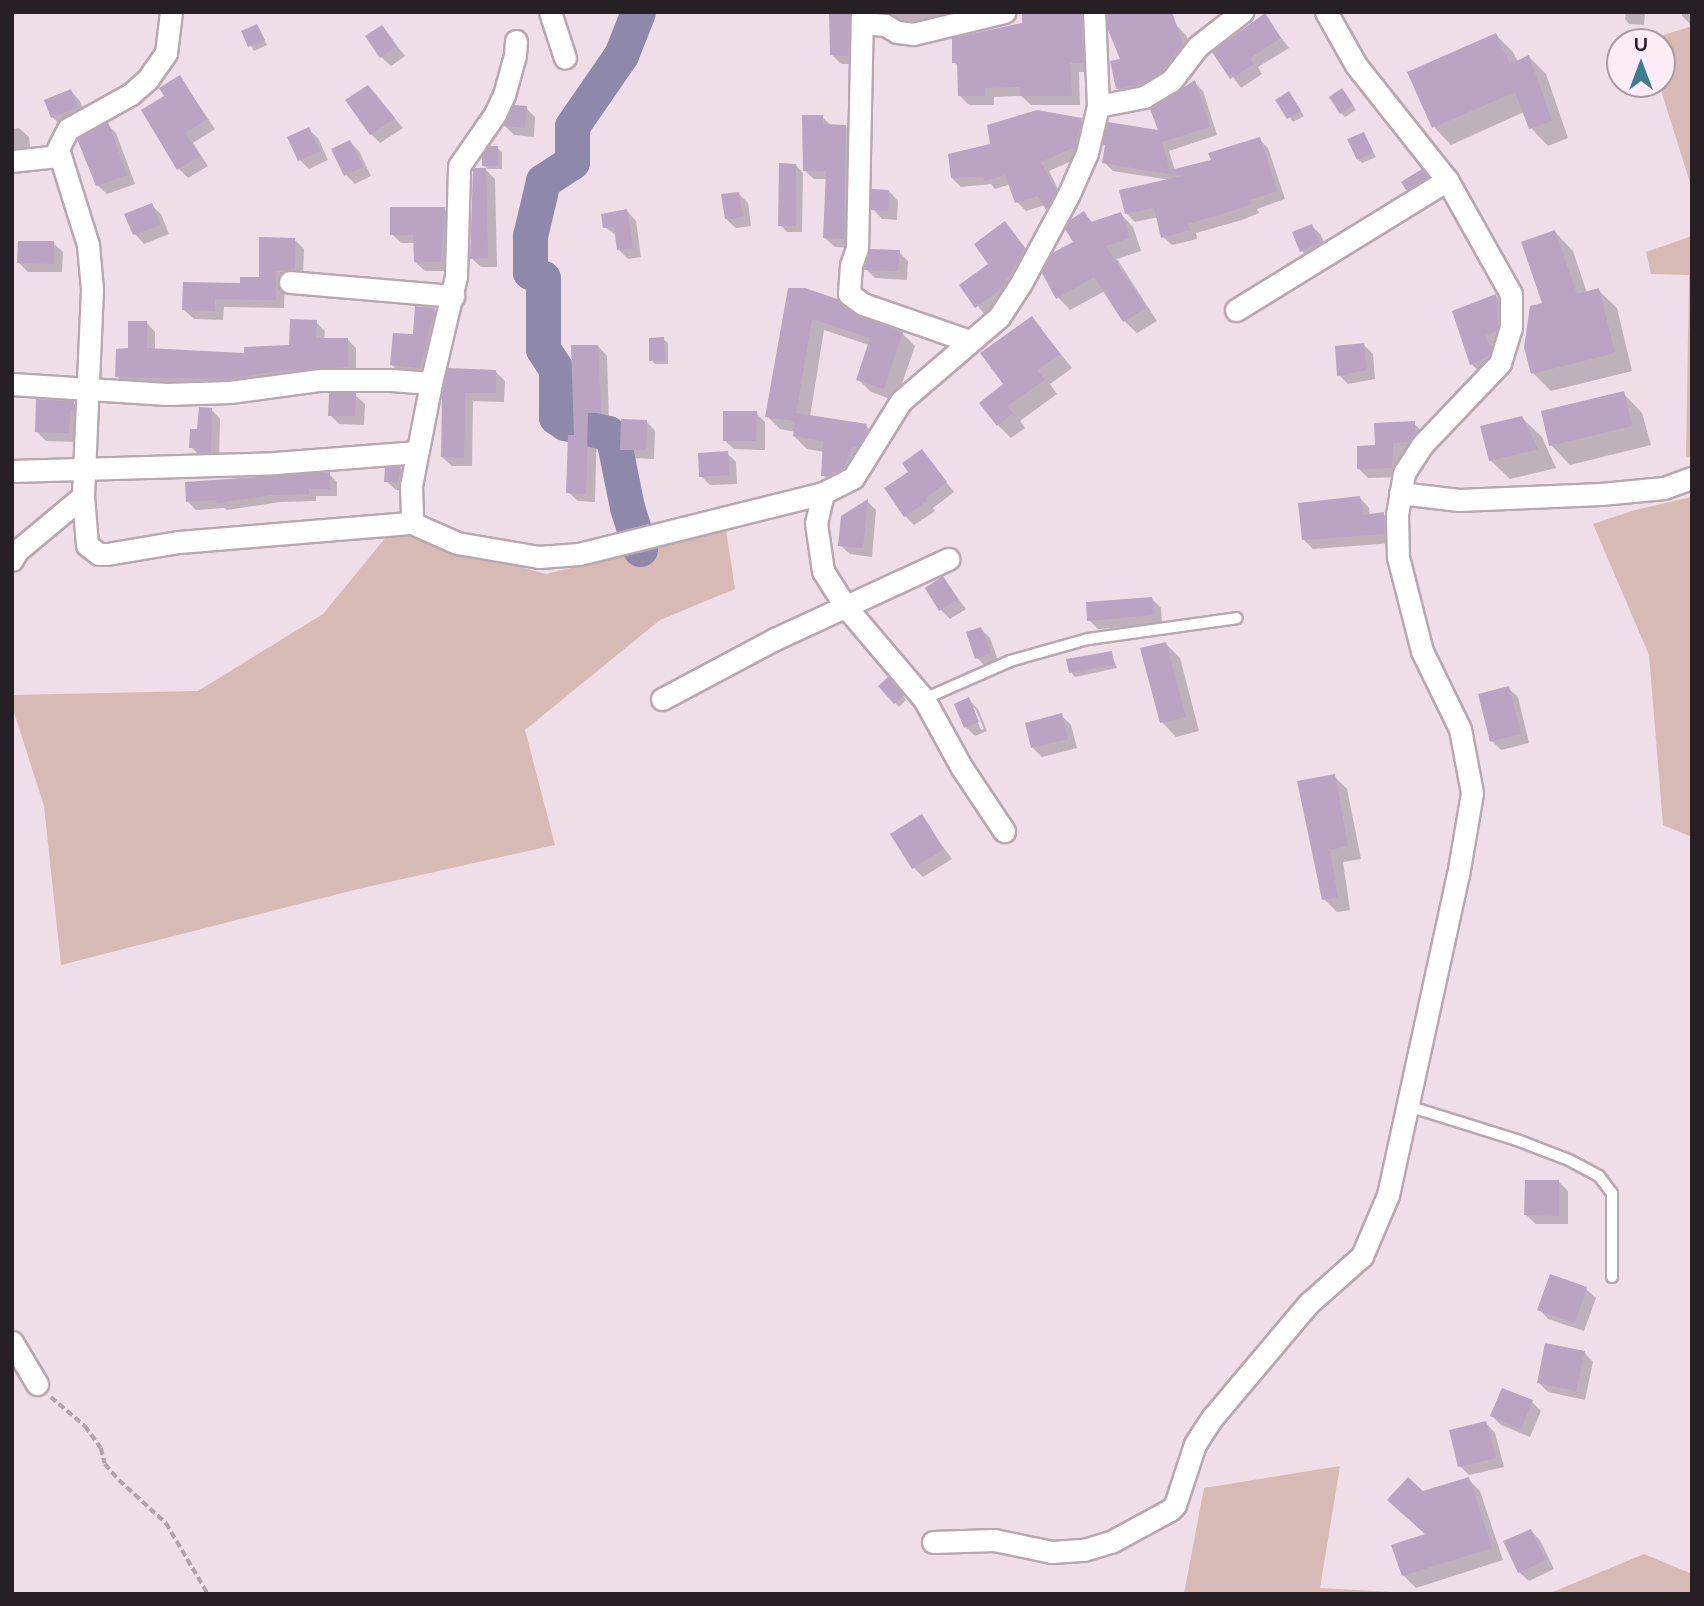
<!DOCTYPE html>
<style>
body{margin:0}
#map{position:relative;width:1704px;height:1606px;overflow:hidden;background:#efdee8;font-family:Raleway,sans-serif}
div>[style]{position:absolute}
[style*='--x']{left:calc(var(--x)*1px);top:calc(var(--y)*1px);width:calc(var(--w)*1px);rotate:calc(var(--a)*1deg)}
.green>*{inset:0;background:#d8bab4}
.shadow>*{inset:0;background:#0003}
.river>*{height:35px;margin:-17.5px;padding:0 17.5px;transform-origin:17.5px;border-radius:17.5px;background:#8e88ab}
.building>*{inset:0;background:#bba3c3}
.path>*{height:3.5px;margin-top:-1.75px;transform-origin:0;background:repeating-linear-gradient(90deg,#b0a3ab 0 7px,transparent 0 10.5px)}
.roads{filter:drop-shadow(2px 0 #b8a7b1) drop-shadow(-2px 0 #b8a7b1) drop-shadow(0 2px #b8a7b1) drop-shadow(0 -2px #b8a7b1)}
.service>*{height:10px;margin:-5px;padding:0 5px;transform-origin:5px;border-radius:5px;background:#fff}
.minor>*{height:21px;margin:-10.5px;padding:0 10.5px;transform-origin:10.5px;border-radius:10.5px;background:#fff}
span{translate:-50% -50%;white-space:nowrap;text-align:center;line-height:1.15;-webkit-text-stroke:5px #fdebf5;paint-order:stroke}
.frame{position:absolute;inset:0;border:14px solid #262024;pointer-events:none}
.north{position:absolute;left:1606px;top:28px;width:70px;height:70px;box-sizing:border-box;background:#fdebf5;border:2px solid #a79aa1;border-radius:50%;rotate:0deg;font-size:19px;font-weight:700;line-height:28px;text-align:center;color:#262024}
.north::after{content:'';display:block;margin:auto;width:24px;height:32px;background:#3d7d90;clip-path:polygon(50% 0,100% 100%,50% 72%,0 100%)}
</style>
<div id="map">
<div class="green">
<i style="clip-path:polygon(1692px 26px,1692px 189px,1659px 84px,1662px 84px,1662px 42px,1645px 41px)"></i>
<i style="clip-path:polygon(1692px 236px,1692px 455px,1686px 458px,1689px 275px,1651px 274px,1646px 252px)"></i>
<i style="clip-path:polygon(1692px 497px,1692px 837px,1663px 825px,1649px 655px,1593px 524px,1635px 510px)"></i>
<i style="clip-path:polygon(726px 530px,735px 589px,660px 620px,525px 730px,555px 845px,358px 889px,61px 965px,44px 806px,12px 706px,12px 695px,198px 691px,323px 614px,391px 531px,546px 574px)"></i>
<i style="clip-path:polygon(1340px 1466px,1320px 1588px,1430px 1594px,1184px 1594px,1204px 1488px)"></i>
<i style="clip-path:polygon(1644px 1554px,1692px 1574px,1692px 1594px,1548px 1594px)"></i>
</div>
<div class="shadow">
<i style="clip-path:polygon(830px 12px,850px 12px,858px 20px,857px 64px,841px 64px,832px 55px)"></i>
<i style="clip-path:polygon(879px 12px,988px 12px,933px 27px,886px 20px)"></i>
<i style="clip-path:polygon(1024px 12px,1094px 12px,1091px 72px,1079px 72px,1080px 105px,1031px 105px,1021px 96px,994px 97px,994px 105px,969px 105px,960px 96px,959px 67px,954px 62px,1024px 25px)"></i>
<i style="clip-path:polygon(1626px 12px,1645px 12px,1644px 25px,1629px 24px,1625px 19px)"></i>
<i style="clip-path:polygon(1682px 12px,1692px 12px,1692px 26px,1682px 16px)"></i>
<i style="clip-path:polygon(1264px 15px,1289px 48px,1258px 67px,1262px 74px,1241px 88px,1215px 52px)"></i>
<i style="clip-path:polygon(257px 26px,267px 45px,254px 51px,243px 32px)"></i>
<i style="clip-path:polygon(1177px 26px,1186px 35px,1192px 53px,1171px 80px,1127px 97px,1118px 88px,1122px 60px)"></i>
<i style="clip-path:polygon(382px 27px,405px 56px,391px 66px,381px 57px)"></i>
<i style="clip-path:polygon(1496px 35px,1513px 52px,1518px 62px,1529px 57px,1546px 74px,1568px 138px,1548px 146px,1531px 128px,1524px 112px,1451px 145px,1434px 127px,1409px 73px)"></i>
<i style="clip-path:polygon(180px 77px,215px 129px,193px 143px,208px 166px,188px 178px,179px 169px,166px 97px)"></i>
<i style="clip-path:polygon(1195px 83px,1203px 91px,1217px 135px,1169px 151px,1175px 170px,1213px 161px,1259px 139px,1268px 148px,1285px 199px,1257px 209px,1259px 213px,1242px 220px,1196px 233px,1197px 239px,1172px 245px,1163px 237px,1158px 217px,1135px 222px,1126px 213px,1170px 180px,1113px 171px,1104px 162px,1161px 132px)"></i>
<i style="clip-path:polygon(368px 87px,403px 128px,380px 143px,371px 134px)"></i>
<i style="clip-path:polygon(71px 91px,80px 101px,86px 117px,62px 126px,52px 117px)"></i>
<i style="clip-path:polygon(1289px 93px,1304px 116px,1293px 122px,1278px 100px)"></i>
<i style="clip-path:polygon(1346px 94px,1356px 110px,1345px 117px,1341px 113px)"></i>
<i style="clip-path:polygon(526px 108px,535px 117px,534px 137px,514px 135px,505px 126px)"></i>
<i style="clip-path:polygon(822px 117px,832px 126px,846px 127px,855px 136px,853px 248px,835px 247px,825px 238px,827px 179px,814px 179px,804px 170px)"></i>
<i style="clip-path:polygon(1081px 120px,1090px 128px,1083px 156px,1049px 171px,1064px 201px,1055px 217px,1045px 205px,1026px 211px,1017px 202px,1011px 184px,995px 189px,991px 184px,961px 187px,952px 178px,992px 146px)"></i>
<i style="clip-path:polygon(107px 124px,116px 133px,135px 184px,107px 194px,97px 185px)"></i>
<i style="clip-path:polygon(19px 128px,29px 137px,31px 156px,12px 162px,12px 129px)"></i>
<i style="clip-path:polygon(308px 129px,318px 138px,328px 160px,309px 169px,300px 160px)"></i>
<i style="clip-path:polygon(1364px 134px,1376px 157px,1362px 163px,1358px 159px)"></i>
<i style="clip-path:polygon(350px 142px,359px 151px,371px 176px,355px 184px,346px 175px)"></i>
<i style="clip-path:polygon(497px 148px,502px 152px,502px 169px,488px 169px,483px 165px)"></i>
<i style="clip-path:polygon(796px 165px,803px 173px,802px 232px,787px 232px,780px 225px)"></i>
<i style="clip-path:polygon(486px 170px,495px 179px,497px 267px,481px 267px,471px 258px)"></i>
<i style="clip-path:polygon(1422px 171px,1431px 181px,1417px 198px,1407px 189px)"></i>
<i style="clip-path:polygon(889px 191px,898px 201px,897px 220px,882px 219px,873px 209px)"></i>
<i style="clip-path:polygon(739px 194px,748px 203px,751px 226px,736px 228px,726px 219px)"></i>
<i style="clip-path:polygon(151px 205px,161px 214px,169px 234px,144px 244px,135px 234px)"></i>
<i style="clip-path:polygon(444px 209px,453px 219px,450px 271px,425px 271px,415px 262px,415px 243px,401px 243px,392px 234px)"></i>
<i style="clip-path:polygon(627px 211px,636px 221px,641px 257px,628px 259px,619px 250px,617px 236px,605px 227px)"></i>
<i style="clip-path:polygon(1084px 213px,1093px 223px,1121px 214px,1133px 227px,1141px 251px,1117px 259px,1157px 321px,1137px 333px,1124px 321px,1105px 291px,1070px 310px,1058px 297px)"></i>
<i style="clip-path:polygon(1005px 224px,1037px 262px,989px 320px,961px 285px,991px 264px)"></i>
<i style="clip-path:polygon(1312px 226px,1321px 235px,1328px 253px,1311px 261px,1302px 251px,1294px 233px)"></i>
<i style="clip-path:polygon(1555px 232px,1573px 251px,1587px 293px,1598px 290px,1617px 308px,1632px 371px,1551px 391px,1533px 373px)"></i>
<i style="clip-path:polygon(294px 239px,304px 249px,303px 278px,285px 280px,284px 308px,224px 307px,223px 320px,194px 319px,184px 310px,261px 279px)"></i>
<i style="clip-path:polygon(53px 243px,63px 252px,62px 272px,28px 272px,19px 263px)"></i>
<i style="clip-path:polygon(899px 252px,908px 261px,907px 280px,875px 278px,866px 269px)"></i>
<i style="clip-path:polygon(789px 289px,902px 333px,915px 346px,896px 401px,871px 392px,858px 379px,869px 345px,824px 330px,810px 417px,866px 426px,879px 439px,836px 488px,823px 475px,824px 452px,807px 449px,794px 436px,795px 432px,780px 429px,767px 416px)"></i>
<i style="clip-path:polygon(1496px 296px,1504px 304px,1504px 339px,1492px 344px,1498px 358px,1480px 372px,1471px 364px)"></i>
<i style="clip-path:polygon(434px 309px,444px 319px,430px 377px,401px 374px,392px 365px)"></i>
<i style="clip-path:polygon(1032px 318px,1072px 368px,1050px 384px,1057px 394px,1020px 421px,1025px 428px,1011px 438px,998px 425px,1005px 384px)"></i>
<i style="clip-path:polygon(316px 322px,325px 331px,324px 339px,347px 339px,356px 348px,356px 375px,239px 387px,125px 385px,117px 376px,147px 323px,155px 332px,155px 352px,246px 355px,291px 347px)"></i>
<i style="clip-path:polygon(663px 339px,668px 343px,668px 364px,655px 364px,651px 360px)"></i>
<i style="clip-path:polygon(1364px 345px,1373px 354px,1375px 379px,1348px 384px,1339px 375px)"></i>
<i style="clip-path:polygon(598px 346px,607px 356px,609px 421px,597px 422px,595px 502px,578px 501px,568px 492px,576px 437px)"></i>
<i style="clip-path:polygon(495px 371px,505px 381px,504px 402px,473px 401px,472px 466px,452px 466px,442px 457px,444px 397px)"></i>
<i style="clip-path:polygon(1623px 393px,1642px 413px,1651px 445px,1570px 465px,1551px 445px)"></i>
<i style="clip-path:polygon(355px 395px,365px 404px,364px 425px,339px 424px,330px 415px)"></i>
<i style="clip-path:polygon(73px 403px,83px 412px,78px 442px,46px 441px,37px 432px)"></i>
<i style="clip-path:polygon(211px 409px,220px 419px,219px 461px,200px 456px,191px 447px)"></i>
<i style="clip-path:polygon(756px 413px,765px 422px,765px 450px,734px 449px,724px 440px)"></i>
<i style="clip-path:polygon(1522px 418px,1542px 437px,1556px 468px,1510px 479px,1490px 460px)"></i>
<i style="clip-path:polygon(646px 421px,655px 431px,654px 459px,631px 458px,622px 449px)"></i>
<i style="clip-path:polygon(1414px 423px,1423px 433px,1418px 451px,1402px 452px,1401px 477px,1368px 478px,1359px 469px,1377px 447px)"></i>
<i style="clip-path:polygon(922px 451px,954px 492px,933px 508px,935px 511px,914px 525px,905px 516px,911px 472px)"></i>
<i style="clip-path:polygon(727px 453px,736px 462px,737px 484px,710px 485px,701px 476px)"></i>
<i style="clip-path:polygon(401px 468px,410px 477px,407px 491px,396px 490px,386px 481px,387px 469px)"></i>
<i style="clip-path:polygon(329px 474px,337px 482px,337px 496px,316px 496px,316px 501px,280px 502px,227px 510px,224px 508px,196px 510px,188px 502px)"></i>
<i style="clip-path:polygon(1360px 498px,1369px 508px,1370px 516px,1383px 514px,1393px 523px,1393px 543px,1313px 549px,1303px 539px)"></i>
<i style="clip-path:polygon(867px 501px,876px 510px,872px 557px,850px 554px,840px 545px)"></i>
<i style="clip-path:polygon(943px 579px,966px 609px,950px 619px,941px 610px)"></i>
<i style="clip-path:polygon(1152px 599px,1161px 608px,1162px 624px,1098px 629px,1089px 620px)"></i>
<i style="clip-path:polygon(981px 629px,990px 638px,999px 663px,986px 667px,977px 658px)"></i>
<i style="clip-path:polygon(1166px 644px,1180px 658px,1199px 731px,1176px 737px,1162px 722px)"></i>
<i style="clip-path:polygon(1111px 653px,1117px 668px,1075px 677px,1071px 672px)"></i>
<i style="clip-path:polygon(892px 683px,906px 700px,899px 707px,880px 686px)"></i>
<i style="clip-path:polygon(1508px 688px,1518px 697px,1529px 743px,1501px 750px,1492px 741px)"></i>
<i style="clip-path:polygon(evenodd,969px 700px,978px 709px,987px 731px,975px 736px,966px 727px,969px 700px,972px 708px,975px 708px,984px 729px,981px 730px,972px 708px)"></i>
<i style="clip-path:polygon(1061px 715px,1071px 725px,1077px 748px,1042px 757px,1033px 748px)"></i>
<i style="clip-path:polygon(1334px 776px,1347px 789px,1361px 859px,1343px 862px,1350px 910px,1337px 912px,1324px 899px)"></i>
<i style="clip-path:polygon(921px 817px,952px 859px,923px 877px,914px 868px)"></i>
<i style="clip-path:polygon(1559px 1182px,1568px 1191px,1568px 1224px,1536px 1224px,1526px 1215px)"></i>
<i style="clip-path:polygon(1586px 1289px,1596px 1298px,1584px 1331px,1548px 1319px,1539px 1309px)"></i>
<i style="clip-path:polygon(1584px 1352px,1593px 1362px,1585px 1400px,1548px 1392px,1539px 1383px)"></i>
<i style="clip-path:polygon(1532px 1402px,1541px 1411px,1530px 1437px,1501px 1425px,1492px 1416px)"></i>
<i style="clip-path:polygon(1486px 1423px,1495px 1433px,1504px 1467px,1469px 1475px,1460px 1466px)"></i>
<i style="clip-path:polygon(1468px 1479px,1480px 1491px,1503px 1560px,1416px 1588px,1403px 1575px,1428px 1535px,1423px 1493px)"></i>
<i style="clip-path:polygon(1531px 1531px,1540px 1540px,1554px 1569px,1529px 1581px,1519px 1572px)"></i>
</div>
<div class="river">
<i style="--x:638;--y:12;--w:46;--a:111.6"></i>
<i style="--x:621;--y:55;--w:86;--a:124.6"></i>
<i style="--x:572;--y:126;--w:36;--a:90"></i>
<i style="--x:572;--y:162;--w:35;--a:147"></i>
<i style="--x:543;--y:181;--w:57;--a:103.3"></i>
<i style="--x:530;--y:236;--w:36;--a:90"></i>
<i style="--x:530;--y:272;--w:14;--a:25"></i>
<i style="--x:543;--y:278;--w:71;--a:90"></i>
<i style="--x:543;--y:349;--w:24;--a:57"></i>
<i style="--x:556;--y:369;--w:48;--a:90"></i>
<i style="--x:556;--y:417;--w:11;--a:34"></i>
<i style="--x:565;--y:423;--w:44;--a:13.1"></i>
<i style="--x:608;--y:433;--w:12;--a:59"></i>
<i style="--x:614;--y:443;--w:65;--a:78.5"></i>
<i style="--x:627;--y:507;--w:44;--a:72.8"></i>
</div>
<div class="building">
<i style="clip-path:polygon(829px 12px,849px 12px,848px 56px,830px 55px)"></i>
<i style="clip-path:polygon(1081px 12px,1083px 63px,1070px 63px,1072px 96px,1020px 96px,1020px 87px,985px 88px,985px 96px,958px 96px,957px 63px,952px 63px,952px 38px,1022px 23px,1022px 13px)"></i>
<i style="clip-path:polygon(1107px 12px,1172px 12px,1183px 43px,1162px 71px,1139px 85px,1116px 89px,1110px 61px,1120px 59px,1108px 30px)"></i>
<i style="clip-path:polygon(1265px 13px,1281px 38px,1250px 58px,1254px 64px,1230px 79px,1212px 52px)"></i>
<i style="clip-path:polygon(257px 24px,265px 40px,248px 47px,241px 31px)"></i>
<i style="clip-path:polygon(382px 25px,397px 46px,380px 58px,365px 36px)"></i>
<i style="clip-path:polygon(1496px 33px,1510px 64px,1529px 55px,1552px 121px,1529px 129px,1515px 92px,1432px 128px,1407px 72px)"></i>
<i style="clip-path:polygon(180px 75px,207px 119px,185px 133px,200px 156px,177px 170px,141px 110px,164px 96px,159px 88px)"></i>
<i style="clip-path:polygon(1195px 80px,1210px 127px,1162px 142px,1170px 170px,1211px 160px,1208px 153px,1260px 137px,1277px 191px,1250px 200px,1251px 204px,1232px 211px,1188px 224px,1190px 230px,1161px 238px,1154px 208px,1125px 214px,1119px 190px,1182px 176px,1102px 163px,1105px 145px,1102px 146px,1108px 122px,1158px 130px,1150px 109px)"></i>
<i style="clip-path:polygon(368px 85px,395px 118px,370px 135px,345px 100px)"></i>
<i style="clip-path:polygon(1342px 88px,1353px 105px,1340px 114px,1329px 97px)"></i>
<i style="clip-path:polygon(71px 89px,78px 107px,51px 118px,44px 100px)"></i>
<i style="clip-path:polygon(1289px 91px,1301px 111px,1287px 119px,1275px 100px)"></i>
<i style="clip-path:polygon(514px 105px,527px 106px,525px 128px,503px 126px)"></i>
<i style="clip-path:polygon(1037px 110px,1082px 118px,1075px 147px,1041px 162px,1056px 191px,1046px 210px,1038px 196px,1015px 203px,1005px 175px,985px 181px,983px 176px,951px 178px,948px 154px,990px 144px,987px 125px)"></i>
<i style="clip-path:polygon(802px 115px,823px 115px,823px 124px,846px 125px,844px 239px,823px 238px,826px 171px,803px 171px)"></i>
<i style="clip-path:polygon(108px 122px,127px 175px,96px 186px,77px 139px)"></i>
<i style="clip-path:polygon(309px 127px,320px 151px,298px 161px,287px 137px)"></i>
<i style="clip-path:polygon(1364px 132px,1373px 152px,1357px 160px,1347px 139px)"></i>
<i style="clip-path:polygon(350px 140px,363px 167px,344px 176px,331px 149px)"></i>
<i style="clip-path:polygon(489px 146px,498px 146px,498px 166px,482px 166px,482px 156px)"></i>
<i style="clip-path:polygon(779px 163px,796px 164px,796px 226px,778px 226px)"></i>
<i style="clip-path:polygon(473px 168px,486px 168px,488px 258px,470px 259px)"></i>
<i style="clip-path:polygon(1422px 169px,1428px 177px,1406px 190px,1401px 182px)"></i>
<i style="clip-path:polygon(871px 189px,889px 190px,888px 211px,871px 210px)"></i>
<i style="clip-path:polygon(739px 192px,743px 217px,725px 219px,721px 194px)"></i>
<i style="clip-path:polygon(152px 203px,161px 225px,133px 235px,124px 214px)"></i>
<i style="clip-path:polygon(390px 207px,445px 207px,441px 262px,414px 262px,413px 235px,390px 235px)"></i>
<i style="clip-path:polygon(627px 209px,633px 248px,617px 250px,614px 227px,603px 228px,601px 214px)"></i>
<i style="clip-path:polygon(1084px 211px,1091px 222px,1121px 212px,1130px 238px,1106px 246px,1146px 308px,1123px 322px,1094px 277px,1056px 299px,1042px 273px,1052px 253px,1073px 242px,1065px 229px,1070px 220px)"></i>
<i style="clip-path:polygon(1005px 221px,1025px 248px,1002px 288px,975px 308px,959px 285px,988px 264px,974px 244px)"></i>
<i style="clip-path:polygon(1312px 224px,1320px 243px,1300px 252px,1292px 232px)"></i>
<i style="clip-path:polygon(1555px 230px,1577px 294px,1599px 288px,1615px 353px,1531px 374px,1524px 347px,1530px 306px,1542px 303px,1521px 242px)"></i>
<i style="clip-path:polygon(259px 237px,295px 238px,295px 269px,276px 271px,276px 300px,215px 299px,215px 311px,182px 310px,183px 282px,240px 283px,240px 277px,259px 277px)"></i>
<i style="clip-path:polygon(18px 241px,54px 241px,54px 264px,17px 263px)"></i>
<i style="clip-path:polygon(870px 249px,900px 250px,898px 271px,864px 270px)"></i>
<i style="clip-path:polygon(788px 288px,805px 288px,837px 299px,858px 316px,903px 332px,884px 389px,856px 380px,870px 338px,812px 319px,796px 413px,867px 424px,865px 434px,857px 447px,853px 446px,844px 468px,827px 476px,821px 476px,823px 441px,793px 436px,795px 421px,765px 417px)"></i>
<i style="clip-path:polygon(1496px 294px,1498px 326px,1496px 331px,1485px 336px,1491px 348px,1488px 356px,1470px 365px,1452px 311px)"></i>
<i style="clip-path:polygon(415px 306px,435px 308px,421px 368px,390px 365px,393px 333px,413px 334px)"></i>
<i style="clip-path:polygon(1032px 316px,1060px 354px,1037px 370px,1045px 380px,1007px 406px,1013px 413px,997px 426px,979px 403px,1003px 384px,980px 353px)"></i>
<i style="clip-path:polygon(290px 319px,317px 320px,316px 338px,348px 338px,348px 367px,277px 371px,229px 379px,115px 377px,116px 349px,128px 348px,128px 321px,147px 321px,147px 348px,244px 353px,244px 347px,289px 345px)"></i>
<i style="clip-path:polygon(664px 337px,665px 360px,649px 361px,649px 338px)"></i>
<i style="clip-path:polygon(1364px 343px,1367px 370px,1337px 376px,1335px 346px)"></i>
<i style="clip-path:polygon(571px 345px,598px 345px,601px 413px,588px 413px,586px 494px,566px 493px,568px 435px,574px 435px)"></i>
<i style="clip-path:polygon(448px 368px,496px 370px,496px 393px,465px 393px,464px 458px,441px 457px,442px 396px)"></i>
<i style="clip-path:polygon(1624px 391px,1632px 426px,1549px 446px,1541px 411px)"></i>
<i style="clip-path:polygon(329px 393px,356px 393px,355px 416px,328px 416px)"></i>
<i style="clip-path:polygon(36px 399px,74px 401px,74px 411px,70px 411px,69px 433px,35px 432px)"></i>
<i style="clip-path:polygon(199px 407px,212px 408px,211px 452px,196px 452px,196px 448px,189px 448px,190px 429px,197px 429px)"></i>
<i style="clip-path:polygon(723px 411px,757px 411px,756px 441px,723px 441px)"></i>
<i style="clip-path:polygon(1522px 416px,1538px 449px,1489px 461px,1480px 426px)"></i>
<i style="clip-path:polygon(621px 419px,647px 420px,646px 450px,620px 450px)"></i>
<i style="clip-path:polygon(1415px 421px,1415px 433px,1408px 442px,1393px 443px,1392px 468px,1357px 469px,1357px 446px,1375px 445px,1374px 423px)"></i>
<i style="clip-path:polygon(922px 449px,947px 482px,925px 498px,927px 501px,904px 517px,884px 488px,908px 472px,902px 463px)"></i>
<i style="clip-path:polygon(728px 451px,729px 475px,699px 477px,698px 453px)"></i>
<i style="clip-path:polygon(401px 466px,398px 482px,384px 482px,385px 468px)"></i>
<i style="clip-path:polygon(330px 472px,330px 489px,309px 489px,309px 494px,271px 495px,217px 503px,216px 500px,186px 502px,185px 482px)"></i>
<i style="clip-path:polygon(1360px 496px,1363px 515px,1384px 512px,1384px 534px,1302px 540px,1298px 503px)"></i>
<i style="clip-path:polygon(868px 499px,863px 548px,838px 546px,841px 516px)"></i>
<i style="clip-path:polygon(943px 576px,958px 599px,939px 611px,925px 588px)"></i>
<i style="clip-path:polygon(1152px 597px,1154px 615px,1087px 621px,1086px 602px)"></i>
<i style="clip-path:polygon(981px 627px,991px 653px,975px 659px,966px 632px)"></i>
<i style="clip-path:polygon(1166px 642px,1186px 717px,1160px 723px,1140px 648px)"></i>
<i style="clip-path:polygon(1112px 651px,1114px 665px,1069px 673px,1066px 659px)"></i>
<i style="clip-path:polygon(888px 677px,904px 695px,894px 704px,878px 686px)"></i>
<i style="clip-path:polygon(1509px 686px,1521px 734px,1490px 742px,1478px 694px)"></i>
<i style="clip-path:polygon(969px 697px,979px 722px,964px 728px,954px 704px)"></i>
<i style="clip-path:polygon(1062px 713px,1068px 739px,1031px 748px,1025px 723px)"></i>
<i style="clip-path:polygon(1335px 774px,1348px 846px,1330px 850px,1338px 897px,1322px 900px,1297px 781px)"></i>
<i style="clip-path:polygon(922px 814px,944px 849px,912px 869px,890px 834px)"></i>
<i style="clip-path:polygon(1525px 1180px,1559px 1180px,1559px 1216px,1524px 1215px)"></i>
<i style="clip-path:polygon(1550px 1274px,1587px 1287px,1575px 1323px,1537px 1310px)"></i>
<i style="clip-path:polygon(1545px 1343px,1585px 1351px,1576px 1391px,1537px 1383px)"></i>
<i style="clip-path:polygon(1502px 1388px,1533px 1400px,1521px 1429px,1490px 1416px)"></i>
<i style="clip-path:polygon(1486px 1421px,1496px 1458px,1458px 1467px,1449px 1430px)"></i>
<i style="clip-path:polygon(1408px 1477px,1423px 1491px,1469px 1477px,1492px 1548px,1402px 1576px,1391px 1545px,1425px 1534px,1387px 1500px)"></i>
<i style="clip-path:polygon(1531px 1529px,1546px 1560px,1518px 1573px,1503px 1541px)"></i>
</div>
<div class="path">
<i style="--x:51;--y:1397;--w:45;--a:40.5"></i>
<i style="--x:85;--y:1426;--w:27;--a:54"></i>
<i style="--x:101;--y:1448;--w:16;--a:76"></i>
<i style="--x:105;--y:1464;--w:21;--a:49"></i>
<i style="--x:119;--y:1480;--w:64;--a:42.5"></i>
<i style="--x:166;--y:1523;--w:82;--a:59.4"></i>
</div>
<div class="roads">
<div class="service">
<i style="--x:924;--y:699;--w:94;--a:-23.8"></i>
<i style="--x:1010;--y:661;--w:81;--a:-15.8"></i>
<i style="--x:1088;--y:639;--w:150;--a:-8"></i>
<i style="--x:1408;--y:1106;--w:114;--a:17.3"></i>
<i style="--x:1517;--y:1140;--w:56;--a:21"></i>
<i style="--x:1569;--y:1160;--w:34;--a:28"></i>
<i style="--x:1599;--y:1176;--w:21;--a:53"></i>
<i style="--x:1612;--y:1193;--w:84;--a:90"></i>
</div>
<div class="minor">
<i style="--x:171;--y:12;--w:41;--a:97"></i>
<i style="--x:166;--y:53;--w:32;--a:125"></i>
<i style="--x:148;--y:79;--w:23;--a:139"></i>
<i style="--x:131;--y:94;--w:72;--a:150.9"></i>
<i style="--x:68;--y:129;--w:22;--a:117"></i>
<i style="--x:58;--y:149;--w:101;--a:72.6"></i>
<i style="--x:88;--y:245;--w:44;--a:84.8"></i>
<i style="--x:92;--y:289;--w:207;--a:92.5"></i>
<i style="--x:83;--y:496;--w:49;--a:85.3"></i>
<i style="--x:87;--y:545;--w:15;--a:37"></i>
<i style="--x:99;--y:554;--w:8;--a:0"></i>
<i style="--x:107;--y:554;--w:73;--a:-9.5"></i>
<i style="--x:179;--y:542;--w:234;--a:-4.7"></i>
<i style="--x:550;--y:12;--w:48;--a:71.9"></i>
<i style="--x:862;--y:12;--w:236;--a:91.2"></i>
<i style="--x:857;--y:248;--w:18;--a:109"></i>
<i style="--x:851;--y:265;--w:29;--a:94"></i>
<i style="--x:849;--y:294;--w:17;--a:36"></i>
<i style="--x:863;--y:304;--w:112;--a:19.2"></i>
<i style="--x:862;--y:23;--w:23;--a:5"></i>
<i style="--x:885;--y:25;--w:14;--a:30"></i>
<i style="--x:897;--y:32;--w:16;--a:7"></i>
<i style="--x:913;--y:34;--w:94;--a:-13.6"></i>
<i style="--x:1098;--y:106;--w:47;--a:-11.1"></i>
<i style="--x:1144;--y:97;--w:31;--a:-31"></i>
<i style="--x:1171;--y:81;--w:44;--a:-52.4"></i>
<i style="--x:1198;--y:46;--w:56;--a:-37.7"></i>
<i style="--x:12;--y:161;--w:47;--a:-6.1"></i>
<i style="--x:290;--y:282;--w:164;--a:4.9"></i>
<i style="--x:1236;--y:310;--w:248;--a:-31.6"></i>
<i style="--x:431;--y:383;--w:110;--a:-76.8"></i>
<i style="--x:456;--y:276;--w:110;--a:-88.4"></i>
<i style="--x:459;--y:166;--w:63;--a:-55.3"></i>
<i style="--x:495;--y:114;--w:21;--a:-65"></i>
<i style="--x:504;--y:95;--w:41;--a:-74.6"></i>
<i style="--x:515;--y:55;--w:14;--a:-86"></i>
<i style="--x:12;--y:384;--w:155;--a:3.7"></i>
<i style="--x:167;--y:394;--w:63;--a:-1.8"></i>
<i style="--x:230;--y:392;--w:91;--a:-7.6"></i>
<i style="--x:320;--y:380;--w:71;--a:0"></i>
<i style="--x:391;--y:380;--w:40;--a:4.3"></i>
<i style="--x:431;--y:383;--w:105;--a:101"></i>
<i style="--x:411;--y:486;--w:37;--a:88"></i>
<i style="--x:412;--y:523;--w:49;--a:24"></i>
<i style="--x:457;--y:543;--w:83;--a:9.7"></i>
<i style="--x:539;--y:557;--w:40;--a:-4.3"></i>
<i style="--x:579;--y:554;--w:252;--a:-14"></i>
<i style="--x:823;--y:493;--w:34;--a:-27"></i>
<i style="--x:853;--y:478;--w:91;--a:-58.1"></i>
<i style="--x:901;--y:401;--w:129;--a:-40.6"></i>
<i style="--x:999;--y:317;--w:38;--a:-57"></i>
<i style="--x:1020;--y:285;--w:101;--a:-61.7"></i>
<i style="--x:1068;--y:196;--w:47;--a:-66.2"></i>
<i style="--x:1087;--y:153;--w:48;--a:-76.8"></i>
<i style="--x:1098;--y:106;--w:94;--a:-92.4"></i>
<i style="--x:12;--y:471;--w:263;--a:-1.7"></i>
<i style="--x:275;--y:463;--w:143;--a:-4.4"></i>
<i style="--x:823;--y:493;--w:31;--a:103"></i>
<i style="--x:816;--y:523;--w:49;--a:81.7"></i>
<i style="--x:823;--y:571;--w:41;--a:57.8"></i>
<i style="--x:845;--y:606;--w:122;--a:49.7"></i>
<i style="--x:924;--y:699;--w:79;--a:61.2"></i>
<i style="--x:962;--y:768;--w:76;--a:56.3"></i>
<i style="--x:1400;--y:493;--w:59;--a:6.8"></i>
<i style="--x:1459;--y:500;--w:142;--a:-2.4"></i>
<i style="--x:1601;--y:494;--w:63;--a:-5.4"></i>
<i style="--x:1664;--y:488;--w:30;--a:-20"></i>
<i style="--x:12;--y:560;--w:10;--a:-61"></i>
<i style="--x:17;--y:551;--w:86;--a:-39.8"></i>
<i style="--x:662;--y:699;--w:128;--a:-28"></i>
<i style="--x:775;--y:639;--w:191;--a:-24.8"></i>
<i style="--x:12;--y:1342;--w:49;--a:59.2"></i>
<i style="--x:933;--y:1542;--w:61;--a:-1.9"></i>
<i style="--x:994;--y:1540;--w:59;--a:11.7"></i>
<i style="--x:1052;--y:1552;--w:32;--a:-4"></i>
<i style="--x:1084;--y:1550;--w:28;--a:-17"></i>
<i style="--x:1111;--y:1542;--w:67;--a:-28.5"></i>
<i style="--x:1170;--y:1510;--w:7;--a:-45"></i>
<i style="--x:1175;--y:1505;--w:64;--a:-71.8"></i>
<i style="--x:1195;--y:1444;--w:31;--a:-57"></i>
<i style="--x:1212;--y:1418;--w:150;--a:-49.9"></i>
<i style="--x:1309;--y:1303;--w:71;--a:-41.6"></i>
<i style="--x:1362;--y:1256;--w:66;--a:-66.9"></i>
<i style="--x:1388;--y:1195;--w:328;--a:-77.7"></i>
<i style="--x:1458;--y:875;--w:83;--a:-80.3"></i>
<i style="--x:1472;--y:793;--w:65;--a:-100.6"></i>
<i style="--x:1460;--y:729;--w:87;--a:-116"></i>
<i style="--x:1422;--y:651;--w:97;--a:-104.3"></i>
<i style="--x:1398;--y:557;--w:42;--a:-91.4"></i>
<i style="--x:1397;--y:515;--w:43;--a:-80.5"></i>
<i style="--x:1404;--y:473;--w:33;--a:-57"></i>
<i style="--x:1422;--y:445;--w:113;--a:-46.4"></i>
<i style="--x:1500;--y:363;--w:37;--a:-73"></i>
<i style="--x:1511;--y:328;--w:34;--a:-90"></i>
<i style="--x:1511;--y:294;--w:131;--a:-119.3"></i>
<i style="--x:1447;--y:180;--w:147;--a:-128.4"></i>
<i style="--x:1356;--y:65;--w:61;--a:-119.5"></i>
</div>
</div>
<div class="frame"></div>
<div class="north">U</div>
</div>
